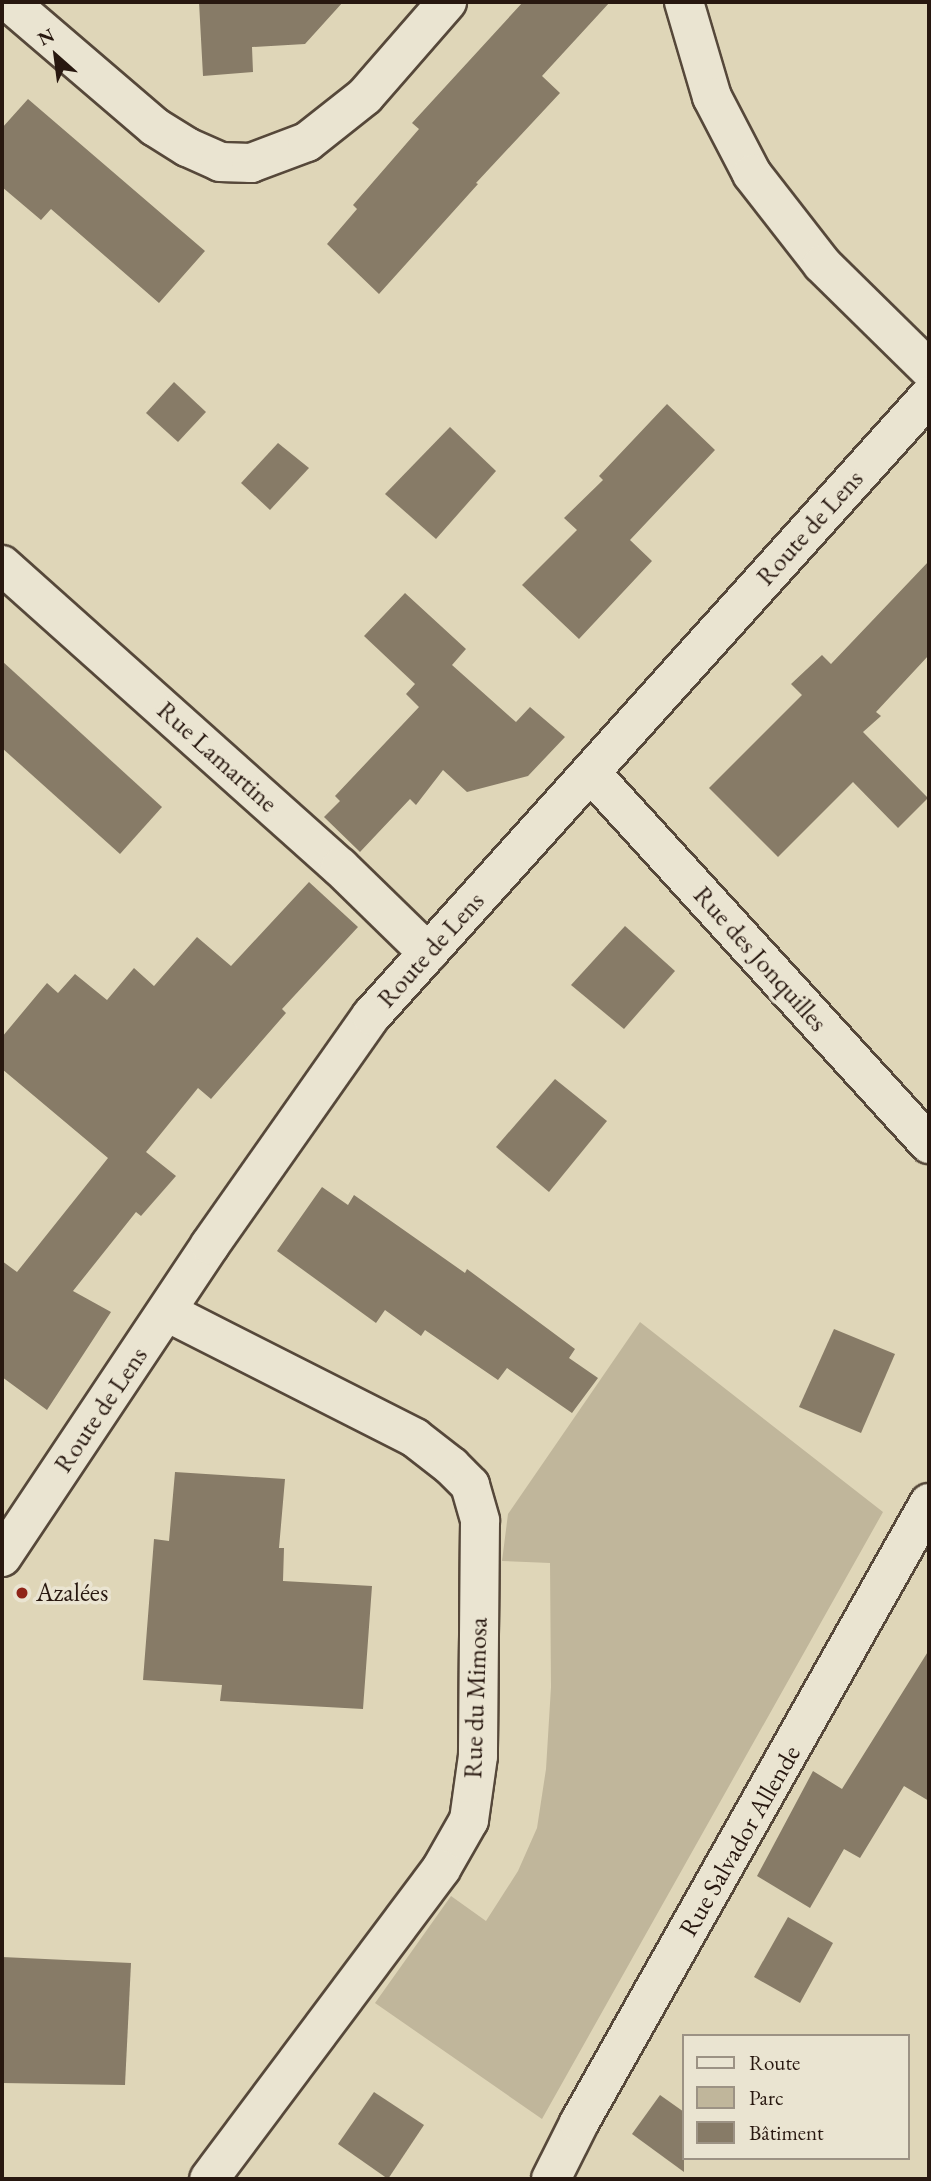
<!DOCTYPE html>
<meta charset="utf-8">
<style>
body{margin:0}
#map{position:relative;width:931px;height:2181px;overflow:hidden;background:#dfd6b8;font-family:"EB Garamond",serif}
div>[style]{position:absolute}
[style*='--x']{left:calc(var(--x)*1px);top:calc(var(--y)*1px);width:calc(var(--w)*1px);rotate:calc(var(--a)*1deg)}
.green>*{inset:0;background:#c0b69b}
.building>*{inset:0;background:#877b67}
.roads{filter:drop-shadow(2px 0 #56483a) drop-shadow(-2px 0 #56483a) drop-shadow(0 2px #56483a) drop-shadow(0 -2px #56483a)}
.minor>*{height:38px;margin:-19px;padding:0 19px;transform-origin:19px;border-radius:19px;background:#eae4d1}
.tertiary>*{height:38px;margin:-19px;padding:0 19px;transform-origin:19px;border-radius:19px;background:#eae4d1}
.dots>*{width:19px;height:19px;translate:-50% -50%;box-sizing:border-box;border:4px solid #eae4d1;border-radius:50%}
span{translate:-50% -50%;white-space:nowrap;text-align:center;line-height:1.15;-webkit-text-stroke:7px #eae4d1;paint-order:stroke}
.street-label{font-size:26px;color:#281810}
.poi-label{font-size:26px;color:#281810}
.left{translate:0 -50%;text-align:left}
.frame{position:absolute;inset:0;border:4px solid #281810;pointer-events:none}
.legend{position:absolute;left:682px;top:2034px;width:228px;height:126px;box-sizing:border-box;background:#eae4d1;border:2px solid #9c9284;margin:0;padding:9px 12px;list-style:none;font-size:21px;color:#281810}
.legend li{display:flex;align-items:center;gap:14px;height:35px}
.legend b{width:35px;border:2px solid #9c9284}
.north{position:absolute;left:21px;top:21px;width:70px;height:70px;-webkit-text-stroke:5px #eae4d1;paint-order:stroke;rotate:332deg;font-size:19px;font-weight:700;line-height:28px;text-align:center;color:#281810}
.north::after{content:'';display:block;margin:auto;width:24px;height:32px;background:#281810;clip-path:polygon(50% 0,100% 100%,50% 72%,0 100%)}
</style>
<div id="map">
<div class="green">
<i style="clip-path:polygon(640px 1322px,883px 1512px,542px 2119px,375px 2003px,451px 1896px,486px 1921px,518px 1871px,537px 1828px,546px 1769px,551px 1687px,550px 1563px,502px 1561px,508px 1514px)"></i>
</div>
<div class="building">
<i style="clip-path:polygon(199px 2px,343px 2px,305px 44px,252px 47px,253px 72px,203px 76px)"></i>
<i style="clip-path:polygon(523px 2px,610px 2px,542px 76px,560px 93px,476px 183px,478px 184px,379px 294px,327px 244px,357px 209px,353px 205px,419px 129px,412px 123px)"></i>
<i style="clip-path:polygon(28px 99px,205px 251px,159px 303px,51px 209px,41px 220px,2px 187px,2px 128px)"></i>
<i style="clip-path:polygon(174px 382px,206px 412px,178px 442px,146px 413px)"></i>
<i style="clip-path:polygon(667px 404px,715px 450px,630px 540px,652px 561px,579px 639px,522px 585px,577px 530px,564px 518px,603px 480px,599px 476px)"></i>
<i style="clip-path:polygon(450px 427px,496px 471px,436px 539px,385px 494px)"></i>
<i style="clip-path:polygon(278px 443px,309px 468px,270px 510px,241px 483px)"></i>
<i style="clip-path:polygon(929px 561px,929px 655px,876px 712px,881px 716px,863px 732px,928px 798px,898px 828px,853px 782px,778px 857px,709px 788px,802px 695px,791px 684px,822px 655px,831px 664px)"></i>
<i style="clip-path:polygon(405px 593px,466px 649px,452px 665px,516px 722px,530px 707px,565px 737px,528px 776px,467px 792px,443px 770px,416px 805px,410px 799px,360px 852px,324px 817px,340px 801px,335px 796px,419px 707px,406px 694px,415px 684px,364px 636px)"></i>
<i style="clip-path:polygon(2px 661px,162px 807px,120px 854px,2px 748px)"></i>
<i style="clip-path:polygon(309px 882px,358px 927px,282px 1009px,286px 1013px,211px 1099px,198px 1088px,146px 1152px,176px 1176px,141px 1216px,136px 1212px,73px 1291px,111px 1312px,47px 1410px,2px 1377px,2px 1261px,17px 1272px,108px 1158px,2px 1069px,2px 1037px,47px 983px,58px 993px,75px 974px,107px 1000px,134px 968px,154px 986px,197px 937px,231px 966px)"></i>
<i style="clip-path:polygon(625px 926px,675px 971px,624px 1029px,571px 985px)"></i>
<i style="clip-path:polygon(555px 1079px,607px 1121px,549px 1192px,496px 1147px)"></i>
<i style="clip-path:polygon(322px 1187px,348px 1205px,354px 1195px,465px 1273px,467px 1269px,575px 1349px,569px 1358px,598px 1378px,572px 1413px,507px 1368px,498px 1380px,425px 1330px,421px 1336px,385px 1310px,376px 1323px,277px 1251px)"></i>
<i style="clip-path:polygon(834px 1329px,895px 1354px,861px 1433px,799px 1407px)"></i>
<i style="clip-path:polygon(175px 1472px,285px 1479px,279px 1548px,284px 1548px,283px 1581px,372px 1586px,363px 1709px,220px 1701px,222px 1685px,143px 1680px,154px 1539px,169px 1541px)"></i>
<i style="clip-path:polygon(929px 1650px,929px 1801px,904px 1786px,860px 1858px,844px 1849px,810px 1908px,757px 1876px,813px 1771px,842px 1789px)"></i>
<i style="clip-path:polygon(788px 1917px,833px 1943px,800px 2003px,754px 1977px)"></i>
<i style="clip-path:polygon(2px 1957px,131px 1963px,125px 2085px,2px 2083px)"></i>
<i style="clip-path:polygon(374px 2092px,424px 2125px,388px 2179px,338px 2144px)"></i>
<i style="clip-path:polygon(660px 2095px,684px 2112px,684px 2172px,632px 2134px)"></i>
</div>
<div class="roads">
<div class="minor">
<i style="--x:9;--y:2;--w:192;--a:40.6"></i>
<i style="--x:155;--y:127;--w:38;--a:32"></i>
<i style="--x:187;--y:147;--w:36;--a:24"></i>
<i style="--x:220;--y:162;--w:31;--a:2"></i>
<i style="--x:251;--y:163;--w:60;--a:-20.6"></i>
<i style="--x:307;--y:142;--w:74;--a:-38.4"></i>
<i style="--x:365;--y:96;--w:125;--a:-48.9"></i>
<i style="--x:684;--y:2;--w:99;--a:73.6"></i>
<i style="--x:712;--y:97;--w:87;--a:62.5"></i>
<i style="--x:752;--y:174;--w:114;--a:52.1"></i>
<i style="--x:822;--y:264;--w:150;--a:44.5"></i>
<i style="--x:2;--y:565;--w:453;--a:41.8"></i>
<i style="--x:340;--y:867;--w:123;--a:44.3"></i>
<i style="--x:591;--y:773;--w:502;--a:47.66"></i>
<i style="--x:167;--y:1312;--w:278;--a:26.9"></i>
<i style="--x:415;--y:1438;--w:46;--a:37.9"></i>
<i style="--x:451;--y:1466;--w:27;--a:45"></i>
<i style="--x:470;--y:1485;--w:37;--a:74"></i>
<i style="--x:480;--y:1521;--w:235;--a:90.5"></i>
<i style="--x:478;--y:1756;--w:65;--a:98"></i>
<i style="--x:469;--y:1820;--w:56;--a:119.7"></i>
<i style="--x:441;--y:1869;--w:387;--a:126.8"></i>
<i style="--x:551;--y:2179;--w:63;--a:-63.4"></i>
<i style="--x:579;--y:2123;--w:712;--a:-60.55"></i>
</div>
<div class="tertiary">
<i style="--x:2;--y:1557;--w:375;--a:-56.3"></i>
<i style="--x:210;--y:1245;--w:280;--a:-54.9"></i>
<i style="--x:371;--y:1016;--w:834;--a:-48.01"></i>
</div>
</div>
<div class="dots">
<i style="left:22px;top:1593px;background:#8f2418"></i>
</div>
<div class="street-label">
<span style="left:810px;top:528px;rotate:-48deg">Route de Lens</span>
<span style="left:217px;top:757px;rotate:42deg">Rue Lamartine</span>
<span style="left:431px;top:950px;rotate:-48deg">Route de Lens</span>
<span style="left:760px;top:959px;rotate:48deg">Rue des Jonquilles</span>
<span style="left:101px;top:1410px;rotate:-56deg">Route de Lens</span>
<span style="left:476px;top:1698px;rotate:-88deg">Rue du Mimosa</span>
<span style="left:740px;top:1841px;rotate:-60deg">Rue Salvador Allende</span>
</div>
<div class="poi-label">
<span class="left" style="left:36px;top:1593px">Azalées</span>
</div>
<div class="frame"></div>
<ul class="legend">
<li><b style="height:9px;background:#eae4d1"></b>Route</li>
<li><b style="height:19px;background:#c0b69b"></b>Parc</li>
<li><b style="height:19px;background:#877b67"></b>Bâtiment</li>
</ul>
<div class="north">N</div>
</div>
